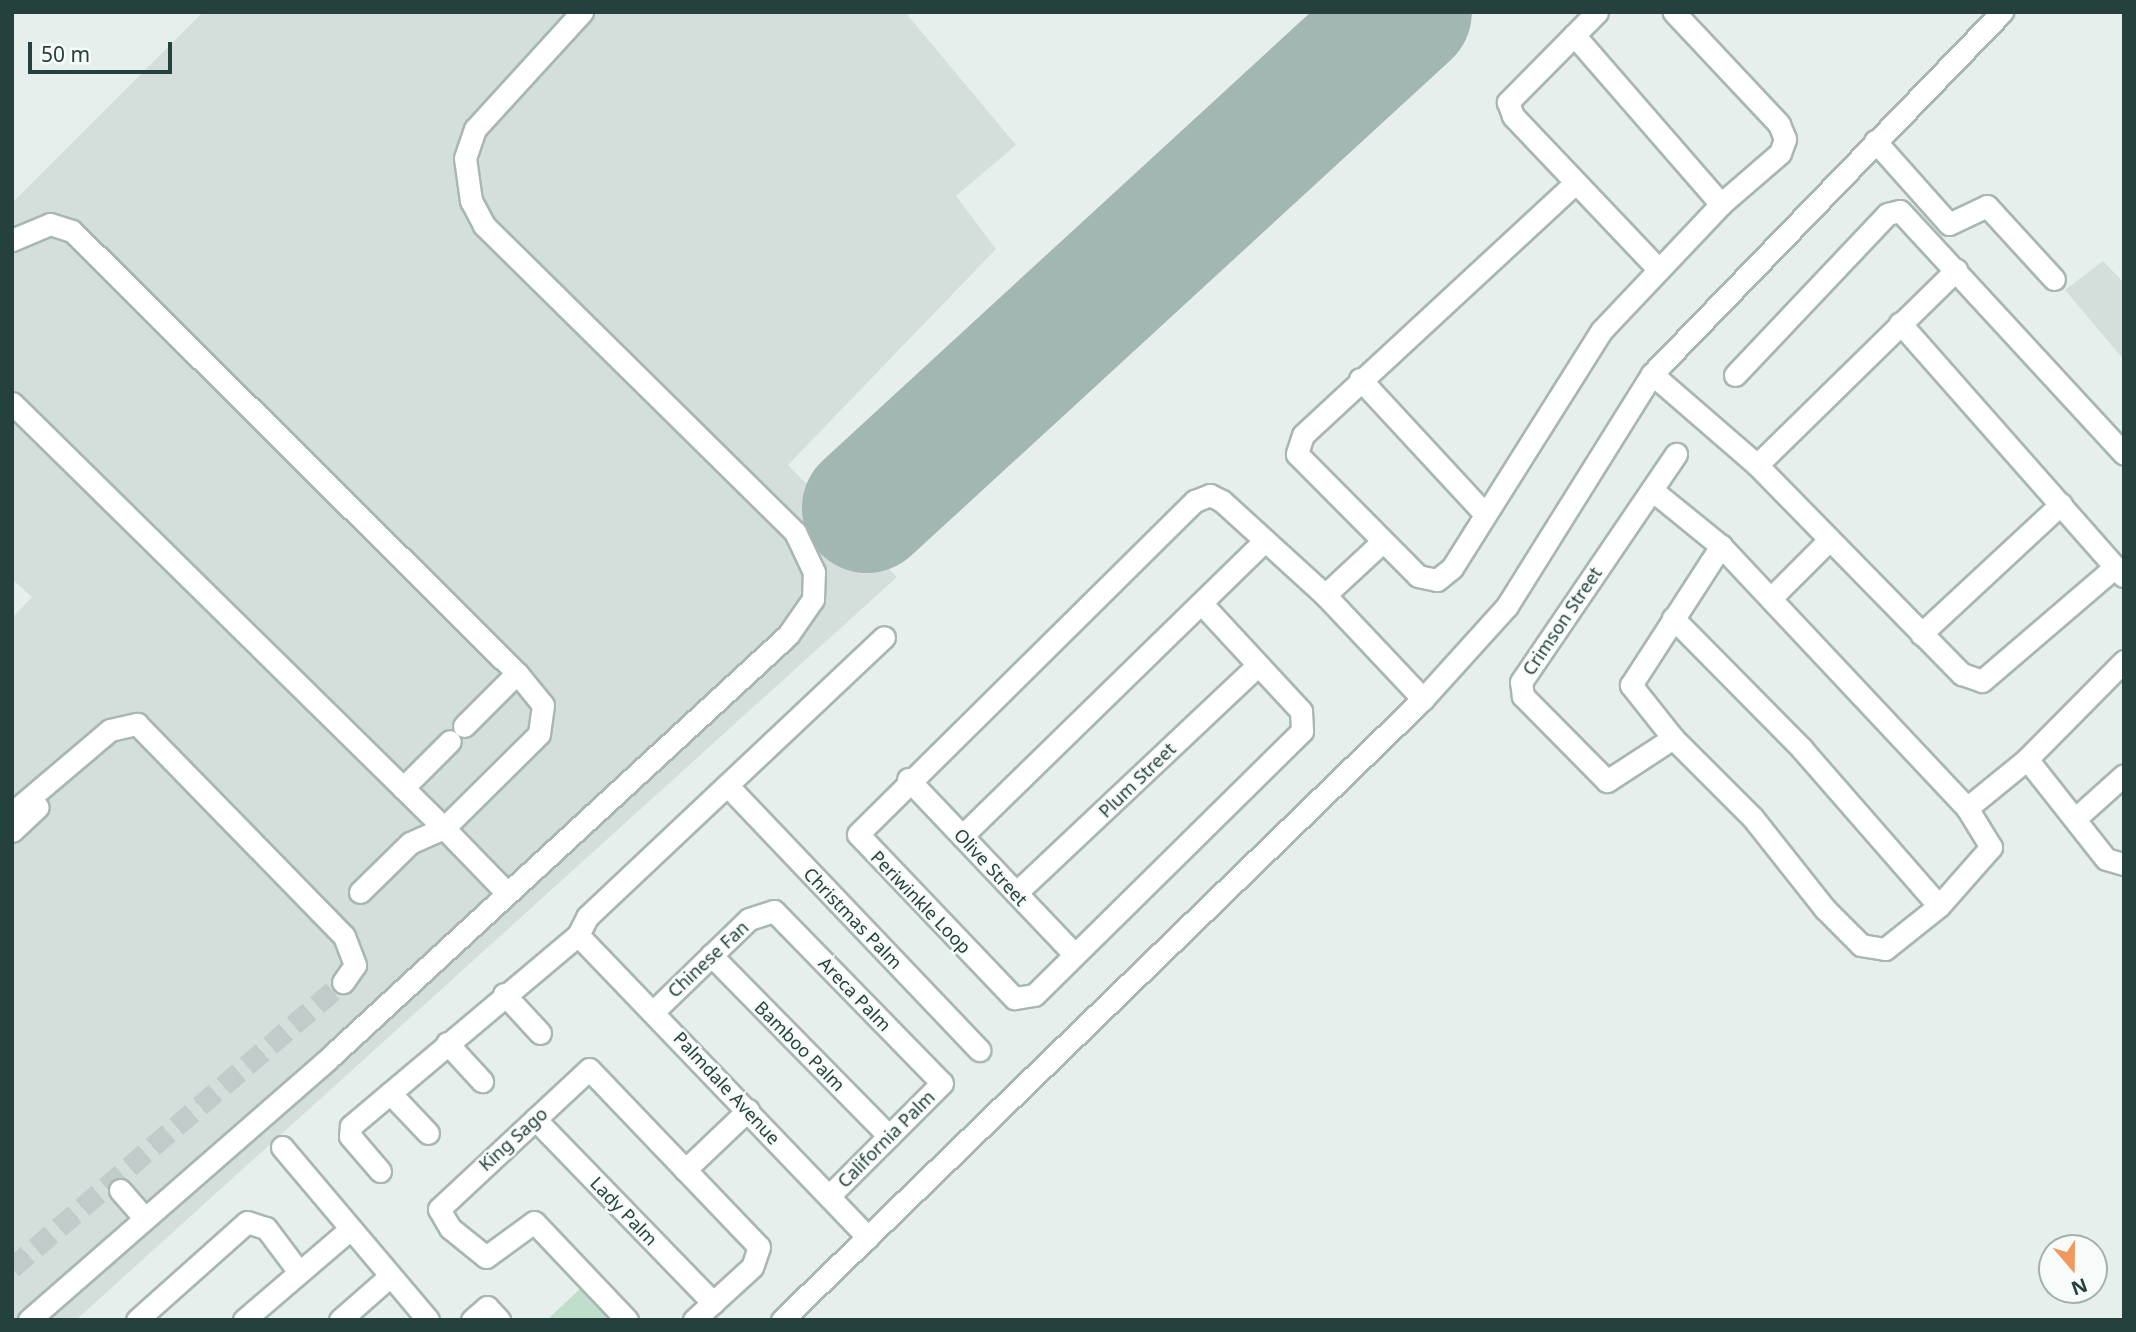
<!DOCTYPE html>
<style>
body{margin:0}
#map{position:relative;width:2136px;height:1332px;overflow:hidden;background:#e6efec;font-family:"Noto Sans",sans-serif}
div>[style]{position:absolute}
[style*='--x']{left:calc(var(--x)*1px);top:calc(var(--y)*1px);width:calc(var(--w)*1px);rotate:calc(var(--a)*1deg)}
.built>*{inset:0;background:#d4dfdb}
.green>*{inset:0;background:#bfdfcc}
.runway>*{height:130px;margin:-65px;padding:0 65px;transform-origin:65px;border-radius:65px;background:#a2b6b2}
.minor-tunnel>*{height:21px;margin-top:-10.5px;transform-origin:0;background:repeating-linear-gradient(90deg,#bfccc9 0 21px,transparent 0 31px)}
.roads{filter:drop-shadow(2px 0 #a8b7b4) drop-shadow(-2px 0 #a8b7b4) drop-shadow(0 2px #a8b7b4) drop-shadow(0 -2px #a8b7b4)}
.minor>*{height:21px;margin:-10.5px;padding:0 10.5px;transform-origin:10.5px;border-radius:10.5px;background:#fff}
span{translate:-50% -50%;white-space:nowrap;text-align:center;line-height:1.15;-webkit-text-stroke:5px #f7fbf9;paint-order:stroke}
.street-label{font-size:18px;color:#24413d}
.frame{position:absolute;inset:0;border:14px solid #24413d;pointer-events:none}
.north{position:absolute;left:2038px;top:1234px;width:70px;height:70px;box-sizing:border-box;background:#f7fbf9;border:2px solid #a3b1ae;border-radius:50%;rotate:160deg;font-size:19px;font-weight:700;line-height:28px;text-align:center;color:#24413d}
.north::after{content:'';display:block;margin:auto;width:24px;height:32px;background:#f19861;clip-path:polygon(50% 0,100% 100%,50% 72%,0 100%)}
.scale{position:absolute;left:28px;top:42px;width:144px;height:32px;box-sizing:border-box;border:4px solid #24413d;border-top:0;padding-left:9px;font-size:21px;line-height:24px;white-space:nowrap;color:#24413d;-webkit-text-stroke:5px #f7fbf9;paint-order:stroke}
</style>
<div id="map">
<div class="built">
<i style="clip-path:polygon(203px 12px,905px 12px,1016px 145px,956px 196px,996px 249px,788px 465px,897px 577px,76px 1320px,12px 1320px,12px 618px,32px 597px,12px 579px,12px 203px)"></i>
<i style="clip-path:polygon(2103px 261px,2124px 283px,2124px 360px,2065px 290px)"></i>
</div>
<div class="green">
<i style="clip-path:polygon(583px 1286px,615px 1320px,547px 1320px)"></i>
</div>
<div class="runway">
<i style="--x:867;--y:508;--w:733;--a:-42.57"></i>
</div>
<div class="minor-tunnel">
<i style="--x:12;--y:1268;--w:437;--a:-40.8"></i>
</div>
<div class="roads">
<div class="minor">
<i style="--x:1597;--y:12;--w:127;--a:134.7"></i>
<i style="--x:1508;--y:102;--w:15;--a:70"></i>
<i style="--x:1513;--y:116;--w:211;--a:46.5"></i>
<i style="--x:1574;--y:35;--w:224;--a:49"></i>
<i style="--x:1875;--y:141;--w:111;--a:48.3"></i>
<i style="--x:1949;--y:224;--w:42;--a:-25.3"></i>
<i style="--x:1987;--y:206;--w:99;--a:47.5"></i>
<i style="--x:1574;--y:184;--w:369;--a:137.2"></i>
<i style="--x:1303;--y:435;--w:20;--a:108"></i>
<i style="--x:1297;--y:454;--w:172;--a:45.2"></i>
<i style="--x:1418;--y:576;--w:19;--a:12"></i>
<i style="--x:1437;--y:580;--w:19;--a:-39"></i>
<i style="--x:1452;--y:568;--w:281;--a:-57.8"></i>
<i style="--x:1602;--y:330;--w:173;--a:-46.6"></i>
<i style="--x:1721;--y:204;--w:78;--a:-40.8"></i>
<i style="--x:1780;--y:153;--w:15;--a:-70"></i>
<i style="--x:1785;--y:139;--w:16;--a:-112"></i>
<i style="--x:1779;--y:124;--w:154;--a:-133.2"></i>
<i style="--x:12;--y:240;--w:41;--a:-22.8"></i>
<i style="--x:50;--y:224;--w:23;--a:18"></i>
<i style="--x:72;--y:231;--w:627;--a:44.81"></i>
<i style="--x:517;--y:673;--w:41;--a:50.9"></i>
<i style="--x:543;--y:705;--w:29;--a:98"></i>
<i style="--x:539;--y:734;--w:134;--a:135.3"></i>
<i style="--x:444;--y:828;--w:606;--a:-135.47"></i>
<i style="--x:1900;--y:323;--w:337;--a:48.6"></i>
<i style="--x:1652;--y:374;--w:139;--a:40.9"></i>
<i style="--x:1757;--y:465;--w:293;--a:45.6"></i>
<i style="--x:1962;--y:674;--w:21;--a:19"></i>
<i style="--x:1982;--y:681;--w:175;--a:-40.6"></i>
<i style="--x:1735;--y:375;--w:221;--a:-46.6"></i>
<i style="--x:1887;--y:214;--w:13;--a:-13"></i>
<i style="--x:1900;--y:211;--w:330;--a:47.3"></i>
<i style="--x:1360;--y:379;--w:181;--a:47.2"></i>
<i style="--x:1757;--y:465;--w:279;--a:-44.4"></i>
<i style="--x:1652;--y:490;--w:89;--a:39.1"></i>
<i style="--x:1721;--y:546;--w:359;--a:46.8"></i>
<i style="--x:1967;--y:808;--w:46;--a:58.4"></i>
<i style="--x:1991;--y:847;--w:79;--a:131.4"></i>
<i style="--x:1939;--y:906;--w:69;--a:141.5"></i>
<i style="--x:1885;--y:949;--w:24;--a:-171"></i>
<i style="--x:1861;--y:945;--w:51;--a:-135"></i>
<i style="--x:1825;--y:909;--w:117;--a:-128.4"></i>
<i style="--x:1752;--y:817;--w:112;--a:-135"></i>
<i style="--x:1673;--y:738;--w:68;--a:-128.4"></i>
<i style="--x:1631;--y:685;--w:166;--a:-57.1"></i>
<i style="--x:1325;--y:595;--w:78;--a:-42.9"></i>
<i style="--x:1773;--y:596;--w:76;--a:-45"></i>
<i style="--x:1202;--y:604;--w:146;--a:47.2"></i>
<i style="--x:1301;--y:711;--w:20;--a:87"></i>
<i style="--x:1302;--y:731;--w:376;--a:135.4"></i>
<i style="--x:1034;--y:995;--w:20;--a:171"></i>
<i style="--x:1014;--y:998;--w:226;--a:-133.6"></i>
<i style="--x:858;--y:834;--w:474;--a:-44.7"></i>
<i style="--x:1195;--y:501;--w:16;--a:-22"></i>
<i style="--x:1210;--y:495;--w:13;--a:27"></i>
<i style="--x:1222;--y:501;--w:139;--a:42.4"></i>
<i style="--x:1325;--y:595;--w:143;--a:46.7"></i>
<i style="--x:1673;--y:618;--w:184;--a:45.4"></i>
<i style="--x:1802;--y:749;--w:208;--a:48.9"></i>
<i style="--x:1921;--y:634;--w:191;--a:-42.9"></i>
<i style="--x:464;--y:726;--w:75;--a:-45"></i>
<i style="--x:1673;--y:738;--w:79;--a:146.9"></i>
<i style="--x:1607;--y:781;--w:120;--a:-134.7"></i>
<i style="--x:1523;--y:696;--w:14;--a:-98"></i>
<i style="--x:1521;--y:682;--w:276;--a:-55.8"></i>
<i style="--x:2027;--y:759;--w:127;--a:51.7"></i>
<i style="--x:2106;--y:859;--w:19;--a:16"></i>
<i style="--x:908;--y:779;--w:241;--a:46.5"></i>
<i style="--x:727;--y:785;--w:366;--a:46.4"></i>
<i style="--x:403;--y:788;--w:66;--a:-45"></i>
<i style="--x:1967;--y:808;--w:77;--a:-39.2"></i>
<i style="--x:2027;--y:759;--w:138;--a:-45.3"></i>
<i style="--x:12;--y:813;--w:128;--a:-40.3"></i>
<i style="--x:110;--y:730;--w:28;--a:-13"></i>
<i style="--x:137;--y:724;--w:296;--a:45.7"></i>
<i style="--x:344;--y:936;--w:31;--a:69"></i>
<i style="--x:355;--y:965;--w:21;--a:125"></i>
<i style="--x:2076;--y:818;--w:64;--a:-41.9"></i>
<i style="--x:12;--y:831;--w:35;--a:-43"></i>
<i style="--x:962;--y:836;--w:421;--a:-44.3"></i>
<i style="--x:360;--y:892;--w:70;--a:-44.4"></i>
<i style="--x:410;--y:843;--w:37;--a:-24"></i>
<i style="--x:444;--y:828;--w:89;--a:45.9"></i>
<i style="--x:1016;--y:893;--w:331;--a:-43.3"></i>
<i style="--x:578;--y:935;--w:20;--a:-63"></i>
<i style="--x:587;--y:917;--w:408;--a:-43.3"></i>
<i style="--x:711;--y:955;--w:254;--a:45.5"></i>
<i style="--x:504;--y:994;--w:53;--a:47.3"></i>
<i style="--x:654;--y:1011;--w:132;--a:-44.1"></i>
<i style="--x:749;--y:919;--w:26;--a:-18"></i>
<i style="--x:774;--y:911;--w:240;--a:45.7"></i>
<i style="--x:942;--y:1083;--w:160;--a:135"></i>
<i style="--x:447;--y:1043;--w:52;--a:47.4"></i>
<i style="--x:390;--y:1093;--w:55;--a:46.5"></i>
<i style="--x:535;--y:1119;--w:256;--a:45.9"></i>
<i style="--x:282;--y:1147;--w:226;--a:49.8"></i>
<i style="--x:685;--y:1170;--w:87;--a:-43.6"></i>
<i style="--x:380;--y:1171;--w:46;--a:-130.6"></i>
<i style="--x:350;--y:1136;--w:10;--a:-84"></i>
<i style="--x:351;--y:1126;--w:297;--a:-40.1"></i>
<i style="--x:578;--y:935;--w:419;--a:46.2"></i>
<i style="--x:120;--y:1190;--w:38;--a:49"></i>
<i style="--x:29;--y:1320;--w:398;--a:-41.1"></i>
<i style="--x:329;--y:1058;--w:624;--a:-42.66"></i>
<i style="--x:788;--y:635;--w:44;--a:-55.2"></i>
<i style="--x:813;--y:599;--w:27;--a:-88"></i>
<i style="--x:814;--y:572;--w:44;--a:-115.4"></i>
<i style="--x:795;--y:532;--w:437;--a:-135.4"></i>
<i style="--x:484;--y:225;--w:27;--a:-118"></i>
<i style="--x:471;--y:201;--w:43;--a:-97.9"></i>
<i style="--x:465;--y:158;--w:31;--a:-71"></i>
<i style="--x:475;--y:129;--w:159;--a:-47.6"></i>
<i style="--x:137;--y:1320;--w:147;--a:-41.7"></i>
<i style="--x:247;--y:1222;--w:20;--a:18"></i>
<i style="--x:266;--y:1228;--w:55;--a:53.1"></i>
<i style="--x:244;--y:1320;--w:138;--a:-40.6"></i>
<i style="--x:340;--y:1320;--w:65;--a:-41.3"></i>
<i style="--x:472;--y:1320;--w:20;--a:-41"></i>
<i style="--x:487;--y:1307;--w:18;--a:47"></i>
<i style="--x:627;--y:1320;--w:135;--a:-133.5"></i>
<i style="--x:534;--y:1222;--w:59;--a:143.9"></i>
<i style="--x:486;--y:1257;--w:46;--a:-141.1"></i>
<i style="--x:450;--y:1228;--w:22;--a:-120"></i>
<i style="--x:439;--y:1209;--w:205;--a:-43"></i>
<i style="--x:589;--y:1069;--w:246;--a:46.3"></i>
<i style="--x:759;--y:1247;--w:21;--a:109"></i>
<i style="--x:752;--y:1267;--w:79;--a:137.6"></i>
<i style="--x:782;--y:1320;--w:892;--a:-44.09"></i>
<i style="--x:1423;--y:699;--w:125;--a:-47.9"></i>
<i style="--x:1507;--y:606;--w:274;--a:-58"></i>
<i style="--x:1652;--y:374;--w:504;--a:-45.97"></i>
</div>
</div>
<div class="street-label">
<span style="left:1562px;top:621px;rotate:-56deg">Crimson Street</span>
<span style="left:1137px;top:780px;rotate:-44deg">Plum Street</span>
<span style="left:991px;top:867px;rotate:47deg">Olive Street</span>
<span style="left:921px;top:902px;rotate:46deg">Periwinkle Loop</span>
<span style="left:853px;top:918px;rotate:46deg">Christmas Palm</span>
<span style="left:708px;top:959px;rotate:-43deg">Chinese Fan</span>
<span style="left:855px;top:994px;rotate:46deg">Areca Palm</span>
<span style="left:800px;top:1046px;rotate:45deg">Bamboo Palm</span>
<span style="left:727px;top:1088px;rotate:47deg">Palmdale Avenue</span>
<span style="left:513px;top:1139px;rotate:-42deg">King Sago</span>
<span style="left:886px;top:1139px;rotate:-45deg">California Palm</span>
<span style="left:624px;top:1211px;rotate:46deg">Lady Palm</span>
</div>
<div class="frame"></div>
<div class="north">N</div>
<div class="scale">50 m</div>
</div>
